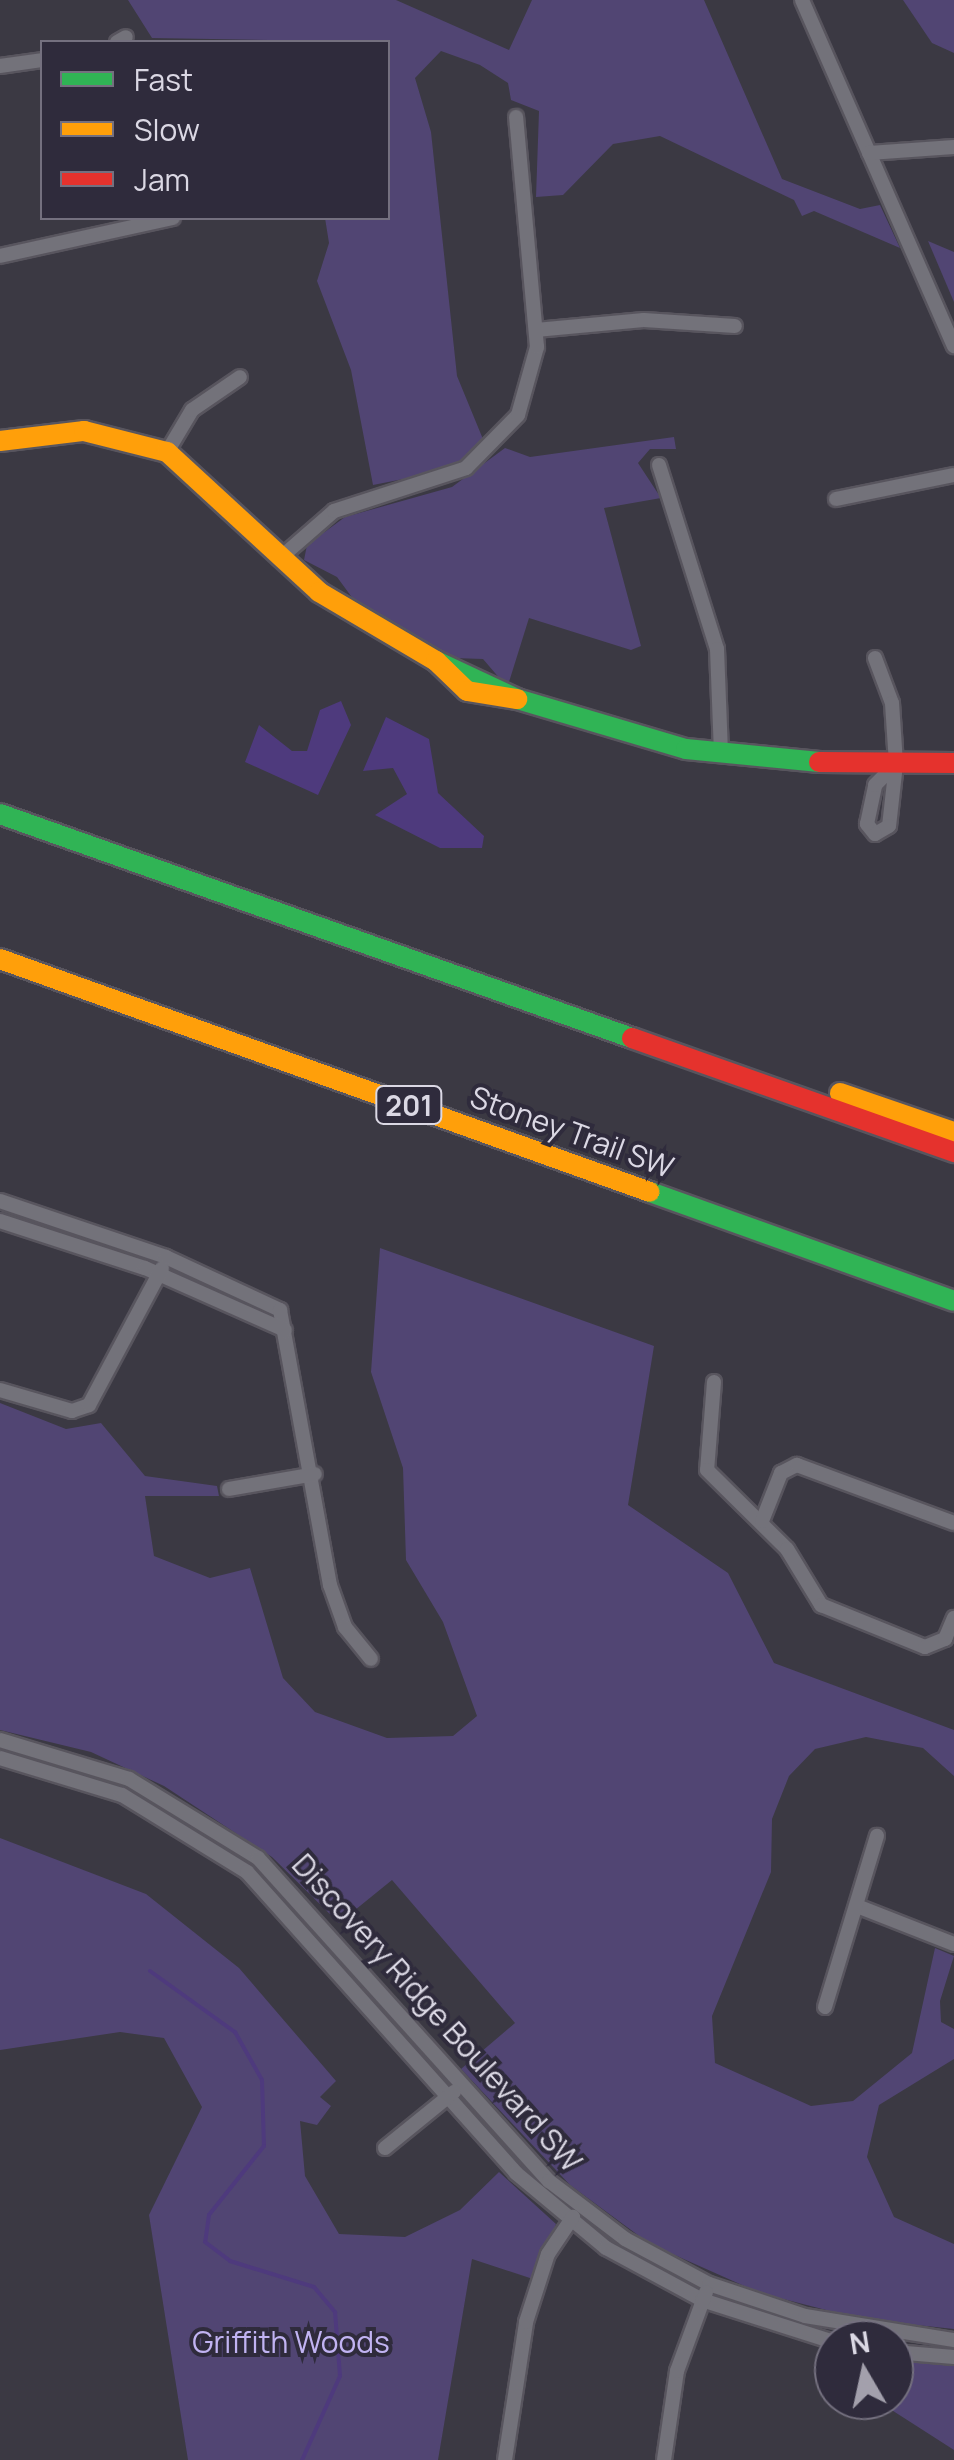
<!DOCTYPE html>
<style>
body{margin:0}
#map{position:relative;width:954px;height:2460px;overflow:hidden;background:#3b3943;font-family:Manrope,sans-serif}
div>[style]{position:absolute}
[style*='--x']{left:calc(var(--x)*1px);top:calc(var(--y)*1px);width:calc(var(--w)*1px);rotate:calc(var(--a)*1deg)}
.green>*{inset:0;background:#514573}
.water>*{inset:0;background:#4e3a7d}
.stream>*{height:4px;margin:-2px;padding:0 2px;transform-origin:2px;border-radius:2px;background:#4e3a7d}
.roads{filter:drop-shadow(2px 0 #58555e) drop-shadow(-2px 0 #58555e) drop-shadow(0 2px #58555e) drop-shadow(0 -2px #58555e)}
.street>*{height:14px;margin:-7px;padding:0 7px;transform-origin:7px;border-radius:7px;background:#73727a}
.fast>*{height:20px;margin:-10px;padding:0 10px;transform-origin:10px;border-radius:10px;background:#30b455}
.slow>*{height:20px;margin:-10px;padding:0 10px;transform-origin:10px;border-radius:10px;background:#ff9f0a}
.jam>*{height:20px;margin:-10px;padding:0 10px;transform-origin:10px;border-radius:10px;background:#e5322d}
span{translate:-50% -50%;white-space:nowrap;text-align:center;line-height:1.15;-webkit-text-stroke:8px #2f2b3c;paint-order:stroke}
.shield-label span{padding:2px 8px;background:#2f2b3c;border:2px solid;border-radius:8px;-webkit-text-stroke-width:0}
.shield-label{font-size:28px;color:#dbd8e4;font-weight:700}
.street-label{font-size:30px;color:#dbd8e4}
.park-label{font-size:30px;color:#c1b3f2}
.legend{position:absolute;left:40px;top:40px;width:350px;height:180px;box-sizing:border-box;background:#2f2b3c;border:2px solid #74707f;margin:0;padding:12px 18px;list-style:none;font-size:30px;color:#dbd8e4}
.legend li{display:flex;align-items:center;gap:20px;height:50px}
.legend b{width:50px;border:2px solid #74707f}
.north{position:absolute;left:814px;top:2320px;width:100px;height:100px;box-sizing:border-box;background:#2f2b3c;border:2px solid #74707f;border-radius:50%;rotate:351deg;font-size:28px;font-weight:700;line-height:40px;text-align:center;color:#dbd8e4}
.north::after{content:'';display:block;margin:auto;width:35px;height:45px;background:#a3a0ac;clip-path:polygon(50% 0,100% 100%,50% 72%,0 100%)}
</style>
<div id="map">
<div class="green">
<i style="clip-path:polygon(128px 0,396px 0,509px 50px,532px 0,704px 0,782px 179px,860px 209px,880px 205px,900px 248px,814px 211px,802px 216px,794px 200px,660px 136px,613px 144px,563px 195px,536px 197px,539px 111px,511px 100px,508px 83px,480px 65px,441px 51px,415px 78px,431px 132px,457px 376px,485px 444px,444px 471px,373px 485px,351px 370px,317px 281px,329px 243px,325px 218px,388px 218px,388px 42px,152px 38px)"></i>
<i style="clip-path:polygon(903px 0,954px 0,954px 53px,932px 43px)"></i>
<i style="clip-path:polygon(928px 241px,954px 252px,954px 302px)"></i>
<i style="clip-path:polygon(674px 437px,676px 449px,650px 449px,638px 463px,661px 498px,604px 508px,641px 646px,631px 650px,529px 618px,509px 682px,501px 680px,483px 659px,453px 658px,359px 607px,337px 577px,304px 560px,307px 545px,345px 517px,452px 487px,505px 448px,530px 457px)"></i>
<i style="clip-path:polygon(380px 1248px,654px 1346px,628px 1505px,728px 1573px,774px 1663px,954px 1730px,954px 1776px,923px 1748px,866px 1737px,815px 1749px,789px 1776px,772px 1819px,771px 1872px,712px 2016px,715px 2063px,811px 2106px,853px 2101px,912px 2053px,935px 1948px,954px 1956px,940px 2001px,941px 2022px,954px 2029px,954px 2059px,879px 2105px,867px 2157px,894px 2217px,954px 2244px,954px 2329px,861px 2319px,760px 2293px,650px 2244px,570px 2185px,461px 2069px,515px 2023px,392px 1880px,339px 1923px,272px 1857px,164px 1786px,91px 1752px,0 1730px,0 1403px,66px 1429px,101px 1423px,145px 1476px,217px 1486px,219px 1496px,145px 1496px,154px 1556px,210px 1578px,250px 1568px,283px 1678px,315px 1712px,387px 1738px,453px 1736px,477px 1716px,443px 1622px,406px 1560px,403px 1468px,371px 1372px)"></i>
<i style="clip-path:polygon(0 1838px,146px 1894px,239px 1968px,336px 2081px,320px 2097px,331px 2106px,317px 2125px,300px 2121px,305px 2176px,339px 2234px,405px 2237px,460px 2210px,499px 2172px,556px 2224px,536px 2280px,472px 2259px,438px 2460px,188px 2460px,149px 2215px,202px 2107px,164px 2038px,120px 2032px,0 2050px)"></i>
<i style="clip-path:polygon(894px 2360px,954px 2366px,954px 2450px,876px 2400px,894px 2400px)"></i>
</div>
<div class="water">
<i style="clip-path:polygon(341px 701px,351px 725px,318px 795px,245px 762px,259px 725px,292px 751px,307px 751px,320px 710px)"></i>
<i style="clip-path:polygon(386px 717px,429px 739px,438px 793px,484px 836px,482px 848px,440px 848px,375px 815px,407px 794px,393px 768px,363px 771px)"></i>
</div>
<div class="stream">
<i style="--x:150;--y:1971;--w:105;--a:35.7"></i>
<i style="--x:235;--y:2032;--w:55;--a:60.6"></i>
<i style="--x:262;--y:2080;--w:66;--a:88.3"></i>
<i style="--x:264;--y:2146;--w:88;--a:128.6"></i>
<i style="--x:209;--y:2215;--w:27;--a:98"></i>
<i style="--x:205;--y:2242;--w:31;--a:37"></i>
<i style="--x:230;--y:2261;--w:88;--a:17.2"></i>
<i style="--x:314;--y:2287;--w:33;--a:50"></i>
<i style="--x:335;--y:2312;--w:64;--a:85.5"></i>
<i style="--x:340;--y:2376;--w:92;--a:114.3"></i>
</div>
<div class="roads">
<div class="street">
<i style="--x:802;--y:0;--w:378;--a:66.3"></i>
<i style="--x:117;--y:42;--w:10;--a:-29"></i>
<i style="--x:0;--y:66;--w:42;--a:-8.1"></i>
<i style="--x:869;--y:153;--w:85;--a:-4"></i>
<i style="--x:0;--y:256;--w:177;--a:-12.4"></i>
<i style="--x:536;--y:330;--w:108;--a:-5.3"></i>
<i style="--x:644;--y:320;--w:91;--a:3.8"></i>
<i style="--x:167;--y:452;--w:49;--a:-59.2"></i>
<i style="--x:192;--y:410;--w:58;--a:-34.5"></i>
<i style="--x:659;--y:465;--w:193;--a:72.5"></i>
<i style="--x:717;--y:649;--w:105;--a:87.8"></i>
<i style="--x:836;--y:499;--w:120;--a:-11.5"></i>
<i style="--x:279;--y:559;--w:73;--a:-41.1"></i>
<i style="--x:334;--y:511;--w:139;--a:-18"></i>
<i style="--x:466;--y:468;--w:74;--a:-45.5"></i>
<i style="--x:518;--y:415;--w:71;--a:-74.4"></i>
<i style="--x:537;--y:347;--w:231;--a:-95.2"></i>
<i style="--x:875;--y:658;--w:48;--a:69.3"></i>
<i style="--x:892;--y:703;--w:61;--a:86.2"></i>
<i style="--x:896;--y:764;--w:62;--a:96.4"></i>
<i style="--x:889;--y:826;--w:16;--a:150"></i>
<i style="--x:875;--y:834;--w:13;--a:-129"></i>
<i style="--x:867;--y:824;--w:40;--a:-78"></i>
<i style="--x:875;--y:785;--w:30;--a:-45"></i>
<i style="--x:0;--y:1201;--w:175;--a:18.6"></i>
<i style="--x:166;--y:1257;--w:126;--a:24.9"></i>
<i style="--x:280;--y:1310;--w:280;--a:79.7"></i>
<i style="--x:330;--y:1585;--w:45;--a:70.3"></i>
<i style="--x:345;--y:1627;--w:41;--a:50.9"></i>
<i style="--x:0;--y:1221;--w:152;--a:18"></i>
<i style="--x:145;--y:1268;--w:153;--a:23.9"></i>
<i style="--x:714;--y:1382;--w:88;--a:94.5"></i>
<i style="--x:707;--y:1470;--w:112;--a:44.6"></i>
<i style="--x:787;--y:1549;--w:66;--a:58.7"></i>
<i style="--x:821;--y:1605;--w:112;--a:22"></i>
<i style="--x:925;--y:1647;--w:22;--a:-22"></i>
<i style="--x:945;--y:1639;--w:23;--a:-67"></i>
<i style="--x:0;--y:1390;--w:75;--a:16.3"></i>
<i style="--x:72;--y:1411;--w:18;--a:-19"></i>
<i style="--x:89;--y:1405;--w:155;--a:-61.9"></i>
<i style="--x:229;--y:1489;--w:87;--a:-9.9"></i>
<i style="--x:762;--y:1521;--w:52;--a:-68.4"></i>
<i style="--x:781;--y:1473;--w:18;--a:-27"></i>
<i style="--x:797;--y:1465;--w:167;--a:20.3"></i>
<i style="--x:0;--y:1740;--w:135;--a:16.8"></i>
<i style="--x:129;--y:1779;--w:151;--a:31.5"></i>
<i style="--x:258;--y:1858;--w:435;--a:48"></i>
<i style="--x:549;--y:2181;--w:96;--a:37.3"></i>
<i style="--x:625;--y:2239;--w:95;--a:28.2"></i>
<i style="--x:709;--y:2284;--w:101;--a:18.4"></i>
<i style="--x:805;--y:2316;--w:151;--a:9.2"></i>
<i style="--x:0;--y:1758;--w:127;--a:16.9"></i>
<i style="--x:122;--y:1795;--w:147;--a:31.6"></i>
<i style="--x:247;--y:1872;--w:404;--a:48.2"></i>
<i style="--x:516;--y:2173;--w:117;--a:39.8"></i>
<i style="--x:606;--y:2248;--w:109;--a:28.4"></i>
<i style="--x:702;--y:2300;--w:139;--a:17.7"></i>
<i style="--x:857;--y:1906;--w:104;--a:21.4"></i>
<i style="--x:825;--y:2007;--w:179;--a:-73.1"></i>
<i style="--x:385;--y:2148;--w:89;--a:-39.1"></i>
<i style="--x:894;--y:2352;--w:60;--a:4.8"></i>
<i style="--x:505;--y:2460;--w:140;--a:-81.3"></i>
<i style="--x:526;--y:2322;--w:71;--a:-72.1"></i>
<i style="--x:548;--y:2254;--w:45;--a:-56"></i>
<i style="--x:664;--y:2460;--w:90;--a:-81.7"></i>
<i style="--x:677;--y:2371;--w:84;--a:-69.8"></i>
</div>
<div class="fast">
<i style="--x:436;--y:661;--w:89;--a:25.1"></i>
<i style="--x:517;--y:699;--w:176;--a:16.5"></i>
<i style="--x:686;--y:749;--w:134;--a:5.6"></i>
<i style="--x:0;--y:814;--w:671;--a:19.52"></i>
<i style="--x:650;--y:1192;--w:323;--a:19.7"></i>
</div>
<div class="slow">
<i style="--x:0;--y:441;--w:85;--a:-6.8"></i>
<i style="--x:84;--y:431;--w:86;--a:14.2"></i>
<i style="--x:167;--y:452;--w:207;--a:42.6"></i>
<i style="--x:319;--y:592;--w:136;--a:30.5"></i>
<i style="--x:436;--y:661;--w:43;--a:44.1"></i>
<i style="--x:467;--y:691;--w:51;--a:9.1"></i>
<i style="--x:0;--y:959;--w:690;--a:19.72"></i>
<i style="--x:840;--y:1093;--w:120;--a:18.9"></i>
</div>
<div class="jam">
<i style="--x:819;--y:762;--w:135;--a:0.4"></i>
<i style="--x:632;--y:1038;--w:342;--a:19.5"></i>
</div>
</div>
<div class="shield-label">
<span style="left:409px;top:1105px">201</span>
</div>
<div class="street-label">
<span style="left:572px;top:1132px;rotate:20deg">Stoney Trail SW</span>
<span style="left:437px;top:2013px;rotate:48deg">Discovery Ridge Boulevard SW</span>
</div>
<div class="park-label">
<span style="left:291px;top:2342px">Griffith Woods</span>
</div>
<ul class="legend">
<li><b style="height:12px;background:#30b455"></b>Fast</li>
<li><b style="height:12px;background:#ff9f0a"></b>Slow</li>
<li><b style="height:12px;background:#e5322d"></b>Jam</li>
</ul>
<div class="north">N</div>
</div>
